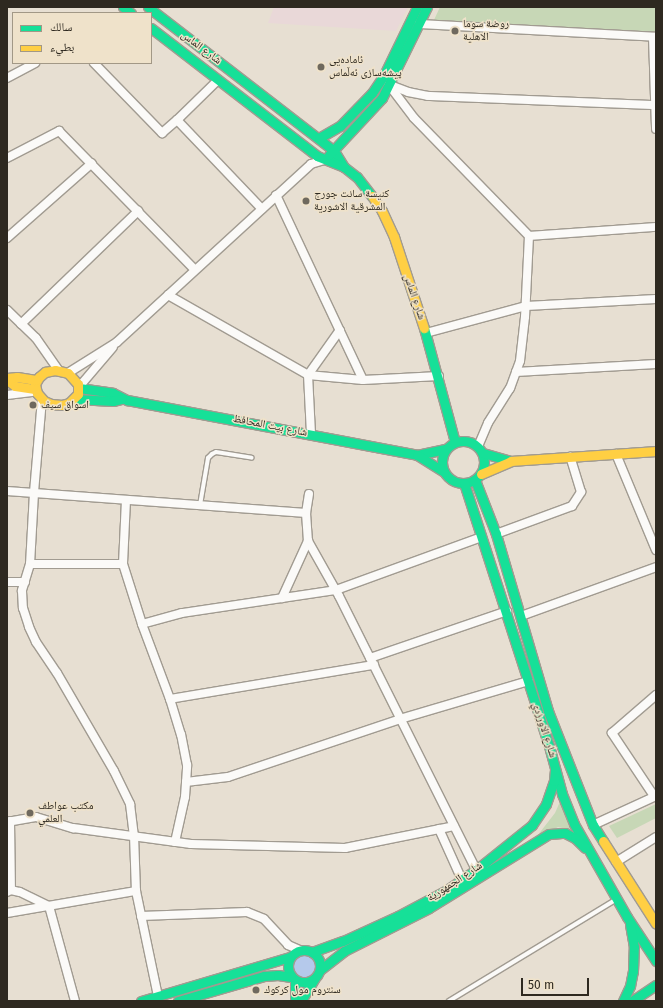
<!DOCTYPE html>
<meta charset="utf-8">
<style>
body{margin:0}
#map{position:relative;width:663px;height:1008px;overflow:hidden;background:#e7dfd2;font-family:"Fira Sans","Noto Naskh Arabic",sans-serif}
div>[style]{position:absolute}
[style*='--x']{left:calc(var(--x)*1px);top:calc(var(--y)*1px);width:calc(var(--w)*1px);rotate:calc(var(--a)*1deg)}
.commercial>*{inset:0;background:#e9d8d8}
.green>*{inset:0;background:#c7d7b6}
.water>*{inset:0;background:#b5c9eb}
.round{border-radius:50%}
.roads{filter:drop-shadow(1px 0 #a19b91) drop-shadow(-1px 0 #a19b91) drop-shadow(0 1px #a19b91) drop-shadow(0 -1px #a19b91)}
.lane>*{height:4px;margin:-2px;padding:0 2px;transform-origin:2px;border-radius:2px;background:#fbfaf8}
.street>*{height:8px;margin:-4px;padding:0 4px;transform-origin:4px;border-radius:4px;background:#fbfaf8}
.fast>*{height:9px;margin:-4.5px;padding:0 4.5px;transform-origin:4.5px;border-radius:4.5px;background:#16e098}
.fast>.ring{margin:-4.5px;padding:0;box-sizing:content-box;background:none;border:9px solid #16e098;border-radius:50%}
.slow>*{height:9px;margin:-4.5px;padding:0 4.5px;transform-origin:4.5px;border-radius:4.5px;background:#ffcf43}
.dots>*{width:11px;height:11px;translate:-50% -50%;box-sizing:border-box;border:2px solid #efe2ca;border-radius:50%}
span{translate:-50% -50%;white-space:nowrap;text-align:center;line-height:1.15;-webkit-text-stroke:3px #efe2ca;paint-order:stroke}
.poi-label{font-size:11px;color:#2e2920}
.left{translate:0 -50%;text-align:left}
.street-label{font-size:11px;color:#2e2920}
.frame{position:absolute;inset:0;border:8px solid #2e2920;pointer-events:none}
.legend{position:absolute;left:12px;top:12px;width:140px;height:52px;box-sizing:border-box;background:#efe2ca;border:1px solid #a29886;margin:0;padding:5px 7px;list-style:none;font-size:12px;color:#2e2920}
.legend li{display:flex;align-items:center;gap:8px;height:20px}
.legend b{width:20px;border:1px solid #a29886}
.scale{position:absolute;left:521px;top:978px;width:68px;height:18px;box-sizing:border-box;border:2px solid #2e2920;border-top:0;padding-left:5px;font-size:12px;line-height:14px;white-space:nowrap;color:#2e2920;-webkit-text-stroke:3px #efe2ca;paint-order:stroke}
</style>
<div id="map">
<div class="commercial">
<i style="clip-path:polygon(274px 7px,408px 7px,396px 31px,268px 23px)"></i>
</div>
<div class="green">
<i style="clip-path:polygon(440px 7px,656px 7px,656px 32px,434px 20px)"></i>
<i style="clip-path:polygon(562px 797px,571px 830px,558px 827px,534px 840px,555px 813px)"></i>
<i style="clip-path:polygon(656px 804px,656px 818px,617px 838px,609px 826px)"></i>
</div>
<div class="water">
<i class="round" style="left:292px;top:954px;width:24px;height:24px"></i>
</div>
<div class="roads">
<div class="lane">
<i style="--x:200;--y:505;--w:48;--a:-80.3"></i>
<i style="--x:208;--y:458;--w:6;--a:-45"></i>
<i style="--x:212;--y:454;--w:4;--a:-27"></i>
<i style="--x:216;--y:452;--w:36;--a:9"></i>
<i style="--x:449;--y:1001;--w:194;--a:-31.3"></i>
</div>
<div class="street">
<i style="--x:419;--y:24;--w:237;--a:3.1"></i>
<i style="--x:653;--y:37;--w:92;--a:88.1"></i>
<i style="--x:94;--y:63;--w:98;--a:45.8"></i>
<i style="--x:162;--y:133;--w:20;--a:-41"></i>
<i style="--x:7;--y:78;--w:32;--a:-28"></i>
<i style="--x:218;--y:80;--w:57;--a:135.7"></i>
<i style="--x:177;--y:120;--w:123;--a:46.3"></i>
<i style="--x:389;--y:85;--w:41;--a:52.9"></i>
<i style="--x:414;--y:118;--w:165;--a:45.7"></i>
<i style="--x:529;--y:236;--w:81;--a:92.8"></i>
<i style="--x:525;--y:317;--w:44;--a:96.5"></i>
<i style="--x:520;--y:361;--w:29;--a:110"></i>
<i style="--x:510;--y:388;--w:41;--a:122.2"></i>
<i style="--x:488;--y:423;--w:25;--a:113"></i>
<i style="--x:390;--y:85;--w:19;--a:21"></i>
<i style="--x:408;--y:92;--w:20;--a:11"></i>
<i style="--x:428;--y:96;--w:226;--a:2.3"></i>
<i style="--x:7;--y:158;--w:59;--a:-27.4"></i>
<i style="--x:59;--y:131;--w:194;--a:45.6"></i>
<i style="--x:276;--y:195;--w:204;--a:64.8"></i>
<i style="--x:529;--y:236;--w:127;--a:-4.1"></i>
<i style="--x:7;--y:238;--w:113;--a:-41.4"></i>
<i style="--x:168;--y:295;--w:161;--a:29.7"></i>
<i style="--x:308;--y:375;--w:55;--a:5.2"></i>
<i style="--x:363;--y:380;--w:76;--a:-3"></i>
<i style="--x:7;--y:310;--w:40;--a:44"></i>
<i style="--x:36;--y:338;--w:39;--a:55"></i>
<i style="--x:21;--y:324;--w:163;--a:-44"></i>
<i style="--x:426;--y:333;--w:104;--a:-15.1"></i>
<i style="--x:526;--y:306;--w:130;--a:-3.1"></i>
<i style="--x:516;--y:372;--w:140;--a:-3.3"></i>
<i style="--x:68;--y:373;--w:58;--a:-32.3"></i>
<i style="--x:117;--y:342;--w:263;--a:-42.5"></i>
<i style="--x:311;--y:164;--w:14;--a:-17"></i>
<i style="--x:79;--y:387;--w:52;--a:-49.6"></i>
<i style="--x:7;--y:395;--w:25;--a:-7"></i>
<i style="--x:42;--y:399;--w:94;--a:94.9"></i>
<i style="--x:34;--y:493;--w:71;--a:93.2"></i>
<i style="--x:30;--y:564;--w:93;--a:0"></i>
<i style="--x:311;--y:434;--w:59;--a:-92.9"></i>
<i style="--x:308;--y:375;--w:55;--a:-54.6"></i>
<i style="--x:616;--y:454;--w:104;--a:67.4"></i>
<i style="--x:7;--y:491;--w:300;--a:4.2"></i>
<i style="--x:309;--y:494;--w:19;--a:99"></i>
<i style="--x:306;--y:513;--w:28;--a:86"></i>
<i style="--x:308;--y:541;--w:63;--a:60.6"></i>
<i style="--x:339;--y:596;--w:306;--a:63.4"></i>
<i style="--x:126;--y:500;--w:64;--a:92.7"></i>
<i style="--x:123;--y:564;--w:63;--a:72.4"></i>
<i style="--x:496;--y:534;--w:81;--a:-20.2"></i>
<i style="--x:572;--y:506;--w:17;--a:-57"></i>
<i style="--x:581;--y:492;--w:37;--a:-107"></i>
<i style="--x:30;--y:564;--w:28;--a:107"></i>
<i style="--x:22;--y:591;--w:17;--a:87"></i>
<i style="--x:23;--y:608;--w:20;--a:72"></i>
<i style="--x:29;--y:627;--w:17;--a:65"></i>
<i style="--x:36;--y:642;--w:37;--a:56"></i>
<i style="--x:57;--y:673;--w:113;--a:59.8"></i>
<i style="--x:114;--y:771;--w:37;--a:64"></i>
<i style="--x:130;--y:804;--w:31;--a:83"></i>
<i style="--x:134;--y:835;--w:56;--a:88"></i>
<i style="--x:136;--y:891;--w:107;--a:78.2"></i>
<i style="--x:7;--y:582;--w:18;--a:0"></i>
<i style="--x:282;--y:598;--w:63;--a:-65.5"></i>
<i style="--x:521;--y:616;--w:144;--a:-19.9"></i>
<i style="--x:370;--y:658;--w:145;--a:-18.9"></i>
<i style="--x:170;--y:699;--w:207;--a:-9.5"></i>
<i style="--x:186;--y:782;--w:42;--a:-6.8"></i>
<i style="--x:228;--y:777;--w:182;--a:-18.6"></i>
<i style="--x:400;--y:719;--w:134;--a:-16.5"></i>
<i style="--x:654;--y:796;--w:76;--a:-123.7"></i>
<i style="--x:612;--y:733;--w:58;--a:-40.8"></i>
<i style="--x:10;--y:821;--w:69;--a:89.2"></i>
<i style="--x:7;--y:822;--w:29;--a:-10"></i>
<i style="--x:36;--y:817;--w:39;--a:17"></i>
<i style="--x:73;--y:828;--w:119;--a:7.7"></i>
<i style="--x:191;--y:844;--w:154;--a:1.5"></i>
<i style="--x:345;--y:848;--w:111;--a:-11.4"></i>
<i style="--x:593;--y:825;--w:69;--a:-24.7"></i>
<i style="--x:439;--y:829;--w:56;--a:65.7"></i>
<i style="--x:175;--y:842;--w:46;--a:-77.5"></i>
<i style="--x:185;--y:797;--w:32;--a:-86"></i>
<i style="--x:187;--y:765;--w:31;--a:-101"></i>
<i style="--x:181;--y:735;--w:38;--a:-107"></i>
<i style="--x:170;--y:699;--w:80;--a:-110.5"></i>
<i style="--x:142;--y:624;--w:41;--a:-15.4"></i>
<i style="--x:182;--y:613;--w:156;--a:-8.5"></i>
<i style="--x:336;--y:590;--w:155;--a:-20"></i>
<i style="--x:616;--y:862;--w:47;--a:-32"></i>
<i style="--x:7;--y:892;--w:4;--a:-27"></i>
<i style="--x:11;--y:890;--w:9;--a:13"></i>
<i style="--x:20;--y:892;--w:32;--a:26"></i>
<i style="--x:49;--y:906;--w:98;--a:74.7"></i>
<i style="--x:7;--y:913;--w:131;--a:-9.7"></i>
<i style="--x:141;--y:916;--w:106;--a:-2.2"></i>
<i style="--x:247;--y:912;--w:18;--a:22"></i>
<i style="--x:264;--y:919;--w:35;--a:47"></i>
<i style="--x:288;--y:945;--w:13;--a:23"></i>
</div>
<div class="fast">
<i style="--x:123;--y:7;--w:10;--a:37"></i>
<i style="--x:148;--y:7;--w:235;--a:37.7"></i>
<i style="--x:334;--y:151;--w:19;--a:58"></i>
<i style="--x:344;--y:167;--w:16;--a:38"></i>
<i style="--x:357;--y:177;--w:24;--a:52"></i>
<i style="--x:151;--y:28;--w:210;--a:37.6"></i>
<i style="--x:317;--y:156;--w:29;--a:22"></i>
<i style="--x:319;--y:138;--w:24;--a:-30"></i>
<i style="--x:340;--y:126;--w:46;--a:-45.9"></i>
<i style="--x:372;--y:93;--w:22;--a:-56"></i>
<i style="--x:384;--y:75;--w:76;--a:-64.1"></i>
<i style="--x:329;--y:155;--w:78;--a:-47.1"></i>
<i style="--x:382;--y:98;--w:102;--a:-63.7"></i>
<i style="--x:424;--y:328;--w:118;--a:74.8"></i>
<i style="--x:79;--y:388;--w:34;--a:8"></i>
<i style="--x:113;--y:393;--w:16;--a:27"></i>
<i style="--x:127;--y:400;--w:295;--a:10.7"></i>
<i style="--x:417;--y:455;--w:30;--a:-12"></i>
<i style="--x:76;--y:399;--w:37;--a:3"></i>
<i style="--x:113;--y:401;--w:9;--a:-13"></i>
<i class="ring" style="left:442px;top:441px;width:33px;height:33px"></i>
<i style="--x:483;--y:453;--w:29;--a:16"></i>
<i style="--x:417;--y:455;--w:32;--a:32"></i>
<i style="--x:475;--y:480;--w:58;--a:68.7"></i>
<i style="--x:496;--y:534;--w:184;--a:73.6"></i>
<i style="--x:548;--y:711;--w:123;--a:68.5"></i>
<i style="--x:593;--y:825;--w:19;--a:58"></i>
<i style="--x:464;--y:483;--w:276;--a:72.1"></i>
<i style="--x:549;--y:746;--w:50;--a:74.8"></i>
<i style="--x:562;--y:794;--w:32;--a:68"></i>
<i style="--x:574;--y:824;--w:107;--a:60.3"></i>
<i style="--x:627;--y:917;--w:53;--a:56.6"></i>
<i class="ring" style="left:288px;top:950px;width:23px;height:23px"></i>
<i style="--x:312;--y:952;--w:33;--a:-20"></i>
<i style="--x:343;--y:941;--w:60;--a:-24.4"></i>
<i style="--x:398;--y:916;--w:55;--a:-28"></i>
<i style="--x:447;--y:890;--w:35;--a:-35"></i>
<i style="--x:476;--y:870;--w:72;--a:-38.8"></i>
<i style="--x:532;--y:825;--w:25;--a:-56"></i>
<i style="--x:546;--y:804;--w:24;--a:-71"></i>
<i style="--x:554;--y:781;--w:11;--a:-85"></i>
<i style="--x:320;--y:970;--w:31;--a:-38"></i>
<i style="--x:344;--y:951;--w:95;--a:-26.8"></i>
<i style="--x:429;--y:908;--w:141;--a:-31.7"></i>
<i style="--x:549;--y:834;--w:16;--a:-4"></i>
<i style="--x:565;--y:833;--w:11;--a:27"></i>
<i style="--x:575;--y:838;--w:14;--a:45"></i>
<i style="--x:295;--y:980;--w:21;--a:90"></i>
<i style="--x:141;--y:1001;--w:155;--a:-16.5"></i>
<i style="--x:178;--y:1001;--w:90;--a:-16.2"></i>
<i style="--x:264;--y:976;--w:14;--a:-4"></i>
<i style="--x:278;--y:975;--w:13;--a:9"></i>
<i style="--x:301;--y:1001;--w:26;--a:-59"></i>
<i style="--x:623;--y:1001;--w:17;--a:-65"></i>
<i style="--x:630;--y:986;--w:15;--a:-79"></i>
<i style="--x:633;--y:971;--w:24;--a:-88"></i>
<i style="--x:634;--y:947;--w:23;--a:-100"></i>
<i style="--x:632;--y:1001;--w:29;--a:-34"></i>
</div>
<div class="slow">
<i style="--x:372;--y:196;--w:18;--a:56"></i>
<i style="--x:382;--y:211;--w:29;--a:65"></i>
<i style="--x:394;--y:237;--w:96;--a:71.8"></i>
<i style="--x:55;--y:370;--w:13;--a:13"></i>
<i style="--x:68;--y:373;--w:15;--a:48"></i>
<i style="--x:78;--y:384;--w:10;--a:90"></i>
<i style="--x:78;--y:394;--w:13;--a:135"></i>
<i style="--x:69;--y:403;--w:7;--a:164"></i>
<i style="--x:62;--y:405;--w:11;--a:-175"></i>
<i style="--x:51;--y:404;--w:8;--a:-157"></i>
<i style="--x:44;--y:401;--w:11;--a:-131"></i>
<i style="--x:37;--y:393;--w:9;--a:-103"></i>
<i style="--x:35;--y:384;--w:8;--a:-60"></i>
<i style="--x:39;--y:377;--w:8;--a:-40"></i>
<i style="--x:45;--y:372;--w:10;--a:-11"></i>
<i style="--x:7;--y:378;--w:10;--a:-6"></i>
<i style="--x:17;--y:377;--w:19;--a:9"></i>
<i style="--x:7;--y:380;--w:10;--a:37"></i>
<i style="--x:15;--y:386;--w:20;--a:9"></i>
<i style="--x:481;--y:474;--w:33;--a:-23"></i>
<i style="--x:511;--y:461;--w:145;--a:-3.9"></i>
<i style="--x:603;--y:841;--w:98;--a:57.4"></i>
</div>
</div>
<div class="dots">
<i style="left:455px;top:31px;background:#6f695e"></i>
<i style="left:321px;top:67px;background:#6f695e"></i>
<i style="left:306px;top:201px;background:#6f695e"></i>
<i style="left:33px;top:405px;background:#6f695e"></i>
<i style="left:30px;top:813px;background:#6f695e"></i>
<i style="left:256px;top:990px;background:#6f695e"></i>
</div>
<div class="poi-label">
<span class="left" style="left:463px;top:31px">روضة سوما<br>الاهلية</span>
<span class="left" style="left:329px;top:67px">ئامادەیی<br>پیشەسازی ئەڵماس</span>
<span class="left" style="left:314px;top:201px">كنيسة سانت جورج<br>المشرقية الاشورية</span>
<span class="left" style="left:41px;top:405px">اسواق سيف</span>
<span class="left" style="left:38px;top:813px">مكتب عواطف<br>العلمي</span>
<span class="left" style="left:264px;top:990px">سنتروم مول كركوك</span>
</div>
<div class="street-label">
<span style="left:201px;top:48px;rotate:37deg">شارع الماس</span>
<span style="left:414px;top:297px;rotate:71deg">شارع الماس</span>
<span style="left:270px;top:426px;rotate:11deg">شارع بيت المحافظ</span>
<span style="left:544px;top:730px;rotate:72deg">شارع الاورزدي</span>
<span style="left:455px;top:882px;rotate:-33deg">شارع الجمهورية</span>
</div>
<div class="frame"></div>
<ul class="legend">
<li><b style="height:5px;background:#16e098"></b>سالك</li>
<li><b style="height:5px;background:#ffcf43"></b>بطيء</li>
</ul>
<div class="scale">50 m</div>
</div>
